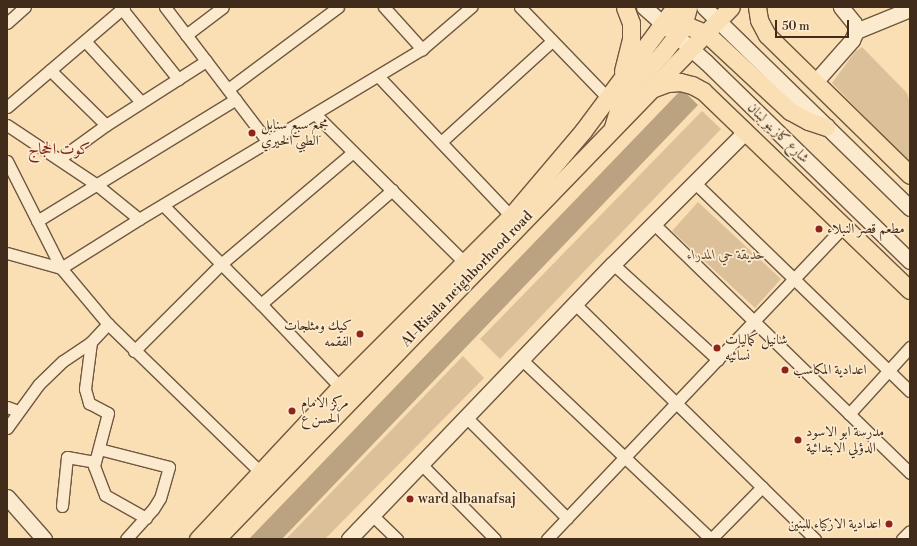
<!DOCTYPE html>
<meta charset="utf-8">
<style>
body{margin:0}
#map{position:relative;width:917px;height:546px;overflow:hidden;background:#fadfb4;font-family:"Libre Bodoni",Amiri,serif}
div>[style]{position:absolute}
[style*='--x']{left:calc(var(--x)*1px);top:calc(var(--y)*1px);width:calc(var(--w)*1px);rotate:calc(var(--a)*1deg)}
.green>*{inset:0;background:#dbc09a}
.water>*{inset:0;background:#bba280}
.roads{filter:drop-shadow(1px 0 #6f5840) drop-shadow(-1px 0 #6f5840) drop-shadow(0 1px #6f5840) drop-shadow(0 -1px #6f5840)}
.street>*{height:11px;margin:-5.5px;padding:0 5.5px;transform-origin:5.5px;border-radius:5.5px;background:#fceace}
.secondary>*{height:15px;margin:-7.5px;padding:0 7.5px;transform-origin:7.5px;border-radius:7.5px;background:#fceace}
.primary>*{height:17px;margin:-8.5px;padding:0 8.5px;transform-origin:8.5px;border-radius:8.5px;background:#fadfb4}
.dots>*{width:11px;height:11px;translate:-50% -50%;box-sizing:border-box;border:2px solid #fceace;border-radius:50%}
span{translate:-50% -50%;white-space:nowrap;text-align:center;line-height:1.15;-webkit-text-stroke:3.5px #fceace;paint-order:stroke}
.poi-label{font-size:14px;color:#412b1a}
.left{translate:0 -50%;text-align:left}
.right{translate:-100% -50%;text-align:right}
.street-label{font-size:14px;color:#412b1a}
.park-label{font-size:14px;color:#604934;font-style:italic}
.quarter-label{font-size:16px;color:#7a1f14}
.frame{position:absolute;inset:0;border:8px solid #412b1a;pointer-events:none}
.scale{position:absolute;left:775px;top:20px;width:74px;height:18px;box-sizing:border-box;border:2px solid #412b1a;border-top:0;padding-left:5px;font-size:12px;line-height:14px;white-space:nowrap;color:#412b1a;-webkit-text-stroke:3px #fceace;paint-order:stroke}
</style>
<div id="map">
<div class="green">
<i style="clip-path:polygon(862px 47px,907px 93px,910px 103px,910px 164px,832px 83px,855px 52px)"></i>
<i style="clip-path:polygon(702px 111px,721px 129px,500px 359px,480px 339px)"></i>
<i style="clip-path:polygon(698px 202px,781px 279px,755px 308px,672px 231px)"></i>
<i style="clip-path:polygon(463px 356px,484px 378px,325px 539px,286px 539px)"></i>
</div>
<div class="water">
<i style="clip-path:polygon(682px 89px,698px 105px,282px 539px,249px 539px)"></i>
</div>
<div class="roads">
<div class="street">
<i style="--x:165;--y:7;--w:170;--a:52.7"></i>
<i style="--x:384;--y:7;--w:57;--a:47.9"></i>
<i style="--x:520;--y:7;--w:127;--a:46"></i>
<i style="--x:122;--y:9;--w:90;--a:51.3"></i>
<i style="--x:7;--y:23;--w:24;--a:-42"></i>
<i style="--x:186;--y:35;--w:46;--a:-37.1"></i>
<i style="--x:85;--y:41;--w:83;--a:47.4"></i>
<i style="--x:50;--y:70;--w:78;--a:44.5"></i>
<i style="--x:378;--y:76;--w:193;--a:46.5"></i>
<i style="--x:228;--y:89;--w:137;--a:-36.7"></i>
<i style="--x:7;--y:107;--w:154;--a:-40.5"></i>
<i style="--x:315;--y:114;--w:210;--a:44.8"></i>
<i style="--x:7;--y:125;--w:108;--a:33.7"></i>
<i style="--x:97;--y:185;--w:54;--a:39"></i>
<i style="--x:441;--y:142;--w:150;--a:-42.3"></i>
<i style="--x:59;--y:159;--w:58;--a:-35.9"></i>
<i style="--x:106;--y:125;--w:119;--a:-32.6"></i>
<i style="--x:7;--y:161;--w:120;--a:63.2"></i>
<i style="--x:61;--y:268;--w:73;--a:50"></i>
<i style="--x:108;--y:324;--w:212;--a:44.2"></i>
<i style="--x:695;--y:183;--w:299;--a:44.1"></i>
<i style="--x:163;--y:205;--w:139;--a:45.3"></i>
<i style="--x:261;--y:304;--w:115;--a:46.4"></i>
<i style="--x:37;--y:221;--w:233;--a:-31.5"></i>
<i style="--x:654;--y:224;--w:357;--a:44.2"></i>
<i style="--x:7;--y:253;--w:56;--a:15.5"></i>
<i style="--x:61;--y:268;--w:92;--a:-32.1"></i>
<i style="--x:139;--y:219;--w:330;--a:-31"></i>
<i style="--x:422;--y:49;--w:65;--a:-40.6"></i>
<i style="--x:613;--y:264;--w:142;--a:42.4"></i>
<i style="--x:261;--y:304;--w:174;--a:-41"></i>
<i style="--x:575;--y:304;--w:336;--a:44.4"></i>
<i style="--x:91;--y:342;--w:47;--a:97.3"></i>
<i style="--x:85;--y:389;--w:15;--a:74"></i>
<i style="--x:89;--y:403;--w:21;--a:28"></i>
<i style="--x:108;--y:413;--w:55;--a:104.8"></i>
<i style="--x:94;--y:466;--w:31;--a:69"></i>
<i style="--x:105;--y:495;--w:47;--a:29.3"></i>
<i style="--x:134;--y:351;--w:123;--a:-45"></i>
<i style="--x:221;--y:264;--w:173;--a:-40.3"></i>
<i style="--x:521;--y:359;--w:262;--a:43.5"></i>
<i style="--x:7;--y:407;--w:12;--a:20"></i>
<i style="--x:849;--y:414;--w:91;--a:-47.7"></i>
<i style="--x:466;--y:417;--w:143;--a:45"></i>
<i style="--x:7;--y:428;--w:54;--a:-54"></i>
<i style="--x:39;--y:384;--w:33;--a:-44"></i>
<i style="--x:63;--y:361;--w:34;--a:-34"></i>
<i style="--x:91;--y:342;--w:25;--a:-47"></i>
<i style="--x:99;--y:449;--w:72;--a:14.4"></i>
<i style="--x:169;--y:467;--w:32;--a:106"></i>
<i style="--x:160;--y:498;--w:13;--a:122"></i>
<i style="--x:153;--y:509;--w:40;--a:132"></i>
<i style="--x:421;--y:464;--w:105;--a:45.4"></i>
<i style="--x:62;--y:506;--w:49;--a:-84.2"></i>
<i style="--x:67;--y:457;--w:28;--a:10"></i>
<i style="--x:372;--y:515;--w:35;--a:44"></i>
<i style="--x:547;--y:539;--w:431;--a:-46.5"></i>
<i style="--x:711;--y:539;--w:73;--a:-45.6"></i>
<i style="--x:902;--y:539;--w:11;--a:-45"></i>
</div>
<div class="secondary">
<i style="--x:644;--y:7;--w:83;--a:41.6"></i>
<i style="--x:706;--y:62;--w:285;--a:44.3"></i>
<i style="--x:704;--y:7;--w:288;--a:44.3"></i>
<i style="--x:856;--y:31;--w:58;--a:-22.2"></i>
<i style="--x:815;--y:82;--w:56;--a:-48.6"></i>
<i style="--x:852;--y:40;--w:10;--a:-66"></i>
<i style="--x:856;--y:31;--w:8;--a:-104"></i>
<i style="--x:854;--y:23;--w:21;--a:-129"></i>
<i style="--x:7;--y:497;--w:56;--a:48.6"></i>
<i style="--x:349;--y:539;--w:381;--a:-46.2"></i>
<i style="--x:613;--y:264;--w:187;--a:-45"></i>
</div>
<div class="primary">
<i style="--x:757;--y:7;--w:13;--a:81"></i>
<i style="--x:759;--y:20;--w:17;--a:62"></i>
<i style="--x:767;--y:35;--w:200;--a:44.4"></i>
<i style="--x:663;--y:24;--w:27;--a:6"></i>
<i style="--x:690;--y:27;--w:18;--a:22"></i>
<i style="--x:707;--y:34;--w:113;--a:42.9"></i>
<i style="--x:790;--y:111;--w:21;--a:29"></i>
<i style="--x:808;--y:121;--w:19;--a:18"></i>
<i style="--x:623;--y:71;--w:32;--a:-76"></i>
<i style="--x:631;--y:40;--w:17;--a:-90"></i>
<i style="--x:631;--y:23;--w:17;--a:-111"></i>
<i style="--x:654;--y:88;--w:15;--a:-20"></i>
<i style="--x:668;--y:83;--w:12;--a:-5"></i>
<i style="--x:680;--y:82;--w:12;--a:14"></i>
<i style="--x:692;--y:85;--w:13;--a:29"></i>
<i style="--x:703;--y:91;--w:287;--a:43.9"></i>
<i style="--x:613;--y:127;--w:27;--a:-73"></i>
<i style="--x:621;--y:101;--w:12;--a:-59"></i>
<i style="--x:627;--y:91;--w:51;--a:-46.6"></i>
<i style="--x:662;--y:54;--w:28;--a:-52"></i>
<i style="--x:679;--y:32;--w:7;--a:-56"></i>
<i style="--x:683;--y:26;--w:20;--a:-75"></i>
<i style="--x:198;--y:539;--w:208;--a:-46.9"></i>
<i style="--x:340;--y:387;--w:242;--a:-45"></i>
<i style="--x:511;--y:216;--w:111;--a:-49.7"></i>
<i style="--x:583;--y:131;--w:154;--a:-53.4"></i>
<i style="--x:216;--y:539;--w:740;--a:-45.93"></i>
</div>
</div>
<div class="dots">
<i style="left:252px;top:133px;background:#8f2418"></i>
<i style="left:819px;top:229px;background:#8f2418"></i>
<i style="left:360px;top:334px;background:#8f2418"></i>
<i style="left:717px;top:348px;background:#8f2418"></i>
<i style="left:785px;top:370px;background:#8f2418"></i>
<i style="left:292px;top:411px;background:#8f2418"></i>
<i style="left:798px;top:440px;background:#8f2418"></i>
<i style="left:410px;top:499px;background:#8f2418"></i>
<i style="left:889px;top:524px;background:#8f2418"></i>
</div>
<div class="poi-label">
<span class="left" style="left:261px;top:133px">مجمع سبع سنابل<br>الطبي الخيري</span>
<span class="left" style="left:827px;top:229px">مطعم قصر النبلاء</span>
<span class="right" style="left:352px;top:334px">كيك ومثلجات<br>الفقمه</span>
<span class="left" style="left:725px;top:348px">شانيل كماليات<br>نسائيه</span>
<span class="left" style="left:793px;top:370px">اعدادية المكاسب</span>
<span class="left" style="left:301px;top:411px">مركز الامام<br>الحسن ع</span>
<span class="left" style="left:806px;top:440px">مدرسة ابو الاسود<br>الدؤلي الابتدائية</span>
<span class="left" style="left:418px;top:499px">ward albanafsaj</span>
<span class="right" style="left:881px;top:524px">اعدادية الازكياء للبنين</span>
</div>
<div class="street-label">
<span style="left:778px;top:133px;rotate:44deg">شارع كازينو لبنان</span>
<span style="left:467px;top:279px;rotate:-46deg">Al-Risala neighborhood road</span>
</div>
<div class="park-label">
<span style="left:726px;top:255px">حديقة حي المدراء</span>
</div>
<div class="quarter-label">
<span style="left:59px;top:149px">كوت الحجاج</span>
</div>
<div class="frame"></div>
<div class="scale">50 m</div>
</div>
